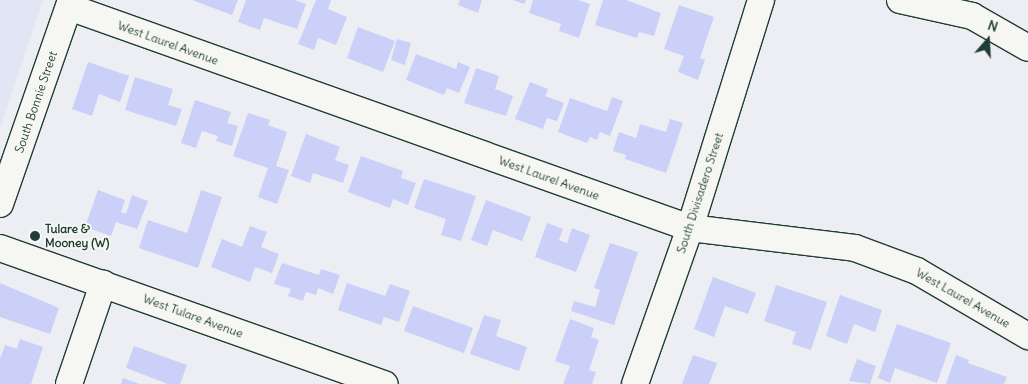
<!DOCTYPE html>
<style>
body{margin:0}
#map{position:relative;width:1028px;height:384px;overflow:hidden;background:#edeef3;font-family:Delius,sans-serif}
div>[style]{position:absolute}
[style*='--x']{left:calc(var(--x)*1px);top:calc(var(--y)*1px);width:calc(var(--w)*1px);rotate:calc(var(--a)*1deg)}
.built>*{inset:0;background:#e2e5f4}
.building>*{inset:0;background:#cad0f8}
.roads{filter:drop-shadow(1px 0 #1f3d34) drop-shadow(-1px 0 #1f3d34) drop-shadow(0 1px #1f3d34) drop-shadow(0 -1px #1f3d34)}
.minor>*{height:26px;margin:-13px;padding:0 13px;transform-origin:13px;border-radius:13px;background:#f6f6f2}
.dots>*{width:14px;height:14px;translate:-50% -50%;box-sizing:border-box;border:2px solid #f6f6f2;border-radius:50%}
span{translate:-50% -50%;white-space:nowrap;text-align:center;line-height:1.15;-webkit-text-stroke:4px #f6f6f2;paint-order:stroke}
.street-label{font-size:12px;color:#1f3d34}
.poi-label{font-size:12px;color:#1f3d34;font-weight:700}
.left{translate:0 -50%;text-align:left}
.north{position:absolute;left:963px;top:15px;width:50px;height:50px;-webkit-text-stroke:4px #f6f6f2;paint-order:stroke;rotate:19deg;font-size:14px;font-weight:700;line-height:20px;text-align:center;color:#1f3d34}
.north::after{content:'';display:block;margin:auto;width:18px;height:22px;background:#1f3d34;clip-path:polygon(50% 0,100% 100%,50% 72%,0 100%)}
</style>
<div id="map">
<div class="built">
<i style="clip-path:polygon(0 0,43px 0,0 128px)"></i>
</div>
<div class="building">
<i style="clip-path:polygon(192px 0,238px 0,232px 15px)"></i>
<i style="clip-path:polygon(246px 0,295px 0,306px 4px,297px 29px,264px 18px,260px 30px,238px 22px)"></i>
<i style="clip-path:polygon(316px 0,331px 0,328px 9px,347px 17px,336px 45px,318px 38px,314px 50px,298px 44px)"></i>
<i style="clip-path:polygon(460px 0,482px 0,478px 13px,458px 5px)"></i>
<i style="clip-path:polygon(513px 0,526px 0,524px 4px)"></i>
<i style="clip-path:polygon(533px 0,578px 0,590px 4px,579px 38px,559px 31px,561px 24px,529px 13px)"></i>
<i style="clip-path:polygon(603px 0,626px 0,661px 13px,654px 36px,639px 32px,637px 38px,595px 25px)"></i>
<i style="clip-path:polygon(679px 5px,714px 17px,700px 58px,705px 60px,698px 80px,678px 72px,684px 56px,664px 49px)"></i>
<i style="clip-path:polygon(358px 27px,395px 41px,383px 72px,347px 58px)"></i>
<i style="clip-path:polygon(397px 39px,411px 43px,405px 65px,391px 60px)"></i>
<i style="clip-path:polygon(416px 54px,456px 69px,458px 62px,470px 67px,459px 93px,447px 88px,444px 95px,406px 80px)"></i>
<i style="clip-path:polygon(88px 62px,129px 76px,120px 102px,99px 94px,92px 116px,72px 109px)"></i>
<i style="clip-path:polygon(476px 68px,499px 76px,495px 89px,513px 96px,506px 116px,464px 103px)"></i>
<i style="clip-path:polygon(135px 77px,173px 89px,168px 105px,182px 109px,176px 126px,125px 110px)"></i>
<i style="clip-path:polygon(530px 82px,548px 89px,545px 96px,564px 103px,557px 121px,547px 118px,543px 129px,515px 119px)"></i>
<i style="clip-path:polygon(612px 97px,623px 101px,610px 136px,600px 132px,597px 140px,590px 137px,587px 143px,558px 132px,570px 98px,607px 111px)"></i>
<i style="clip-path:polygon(195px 100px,231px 112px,227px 123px,238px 126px,232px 146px,216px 141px,218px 136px,202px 131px,196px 148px,181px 143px)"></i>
<i style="clip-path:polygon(248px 113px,270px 120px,268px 125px,287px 132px,276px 166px,289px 170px,277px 204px,258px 197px,268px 168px,233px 156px)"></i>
<i style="clip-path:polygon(670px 119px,683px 123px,666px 173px,625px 159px,626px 155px,613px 151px,619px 132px,636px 138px,640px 124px,666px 132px)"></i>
<i style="clip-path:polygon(306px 134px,340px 147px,335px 160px,349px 165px,343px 183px,313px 173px,310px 183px,291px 176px)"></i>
<i style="clip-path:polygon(361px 156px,403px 171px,401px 178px,416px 183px,408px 205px,393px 199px,390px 208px,348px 192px)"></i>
<i style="clip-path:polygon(424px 179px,476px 196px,461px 241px,441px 235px,446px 219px,414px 208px)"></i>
<i style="clip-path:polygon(98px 190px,125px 200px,121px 212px,126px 214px,132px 195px,148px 201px,137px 229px,116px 222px,111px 236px,85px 227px)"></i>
<i style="clip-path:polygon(201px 190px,222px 197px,198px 268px,139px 248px,148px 220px,187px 233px)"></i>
<i style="clip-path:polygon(486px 200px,531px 217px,522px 241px,493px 230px,487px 246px,471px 240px)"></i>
<i style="clip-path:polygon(547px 223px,563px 229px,559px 240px,567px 243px,572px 228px,590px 235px,576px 272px,535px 257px)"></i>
<i style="clip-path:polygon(250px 226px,267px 232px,261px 247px,279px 254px,272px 273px,255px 267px,250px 282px,211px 267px,222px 239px,242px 247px)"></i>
<i style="clip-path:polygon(610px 243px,638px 252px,614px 325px,571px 311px,574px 301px,595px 307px,600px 290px,594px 288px)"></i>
<i style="clip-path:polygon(282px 263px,319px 275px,321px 269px,340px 275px,333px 294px,318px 288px,316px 295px,306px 292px,303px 301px,288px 296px,291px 289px,274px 284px)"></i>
<i style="clip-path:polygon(713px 277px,756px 293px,748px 314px,725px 306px,714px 337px,694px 329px)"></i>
<i style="clip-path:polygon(0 283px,59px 308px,50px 334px,0 317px)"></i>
<i style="clip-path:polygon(347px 283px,385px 296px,390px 284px,410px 291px,399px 322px,384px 317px,381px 325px,338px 310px)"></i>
<i style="clip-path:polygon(776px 285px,827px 302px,811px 350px,792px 344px,796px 332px,764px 321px)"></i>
<i style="clip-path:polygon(840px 295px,882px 310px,875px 332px,854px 324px,847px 344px,826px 336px)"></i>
<i style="clip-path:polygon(413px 306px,473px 328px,464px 353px,404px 331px)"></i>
<i style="clip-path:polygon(484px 315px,501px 320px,496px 336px,527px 347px,519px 371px,470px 354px)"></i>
<i style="clip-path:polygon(570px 319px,594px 328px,591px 337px,599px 340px,589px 370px,596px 372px,592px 384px,563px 384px,570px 366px,555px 361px)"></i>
<i style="clip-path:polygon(897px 324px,951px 343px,937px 383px,895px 368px,890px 383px,878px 378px)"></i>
<i style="clip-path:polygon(20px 339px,43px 347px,31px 384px,0 384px,0 359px,5px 345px,17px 349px)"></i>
<i style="clip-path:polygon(134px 346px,187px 365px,180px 384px,168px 384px,126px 368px)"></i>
<i style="clip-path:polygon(693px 355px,717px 363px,709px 384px,682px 384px)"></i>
<i style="clip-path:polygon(956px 355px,969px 360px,968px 363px,1007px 377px,1004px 384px,946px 384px)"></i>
<i style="clip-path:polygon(857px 359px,876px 366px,870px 384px,849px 381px)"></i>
<i style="clip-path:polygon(123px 378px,140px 384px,121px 384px)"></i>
</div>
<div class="roads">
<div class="minor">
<i style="--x:900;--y:0;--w:74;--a:12.5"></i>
<i style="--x:972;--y:16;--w:64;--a:29.7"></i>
<i style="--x:69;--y:7;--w:659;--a:19.59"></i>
<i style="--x:690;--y:228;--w:166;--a:6.9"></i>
<i style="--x:855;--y:248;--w:66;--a:20.4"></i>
<i style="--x:917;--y:271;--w:129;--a:30.4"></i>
<i style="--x:0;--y:204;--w:216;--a:-70.8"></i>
<i style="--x:0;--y:248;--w:408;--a:19.5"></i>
<i style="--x:69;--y:384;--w:106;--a:-71.2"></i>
<i style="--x:635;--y:384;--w:165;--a:-70.6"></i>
<i style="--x:690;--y:228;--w:239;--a:-72.7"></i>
</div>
</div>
<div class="dots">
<i style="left:35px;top:236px;background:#1f3d34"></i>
</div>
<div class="street-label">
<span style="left:168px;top:43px;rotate:20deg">West Laurel Avenue</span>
<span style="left:36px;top:102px;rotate:-71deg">South Bonnie Street</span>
<span style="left:549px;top:178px;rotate:20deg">West Laurel Avenue</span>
<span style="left:700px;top:193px;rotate:-72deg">South Divisadero Street</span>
<span style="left:963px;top:298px;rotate:30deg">West Laurel Avenue</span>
<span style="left:193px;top:316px;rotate:20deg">West Tulare Avenue</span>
</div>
<div class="poi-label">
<span class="left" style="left:45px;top:236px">Tulare &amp;<br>Mooney (W)</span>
</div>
<div class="north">N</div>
</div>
